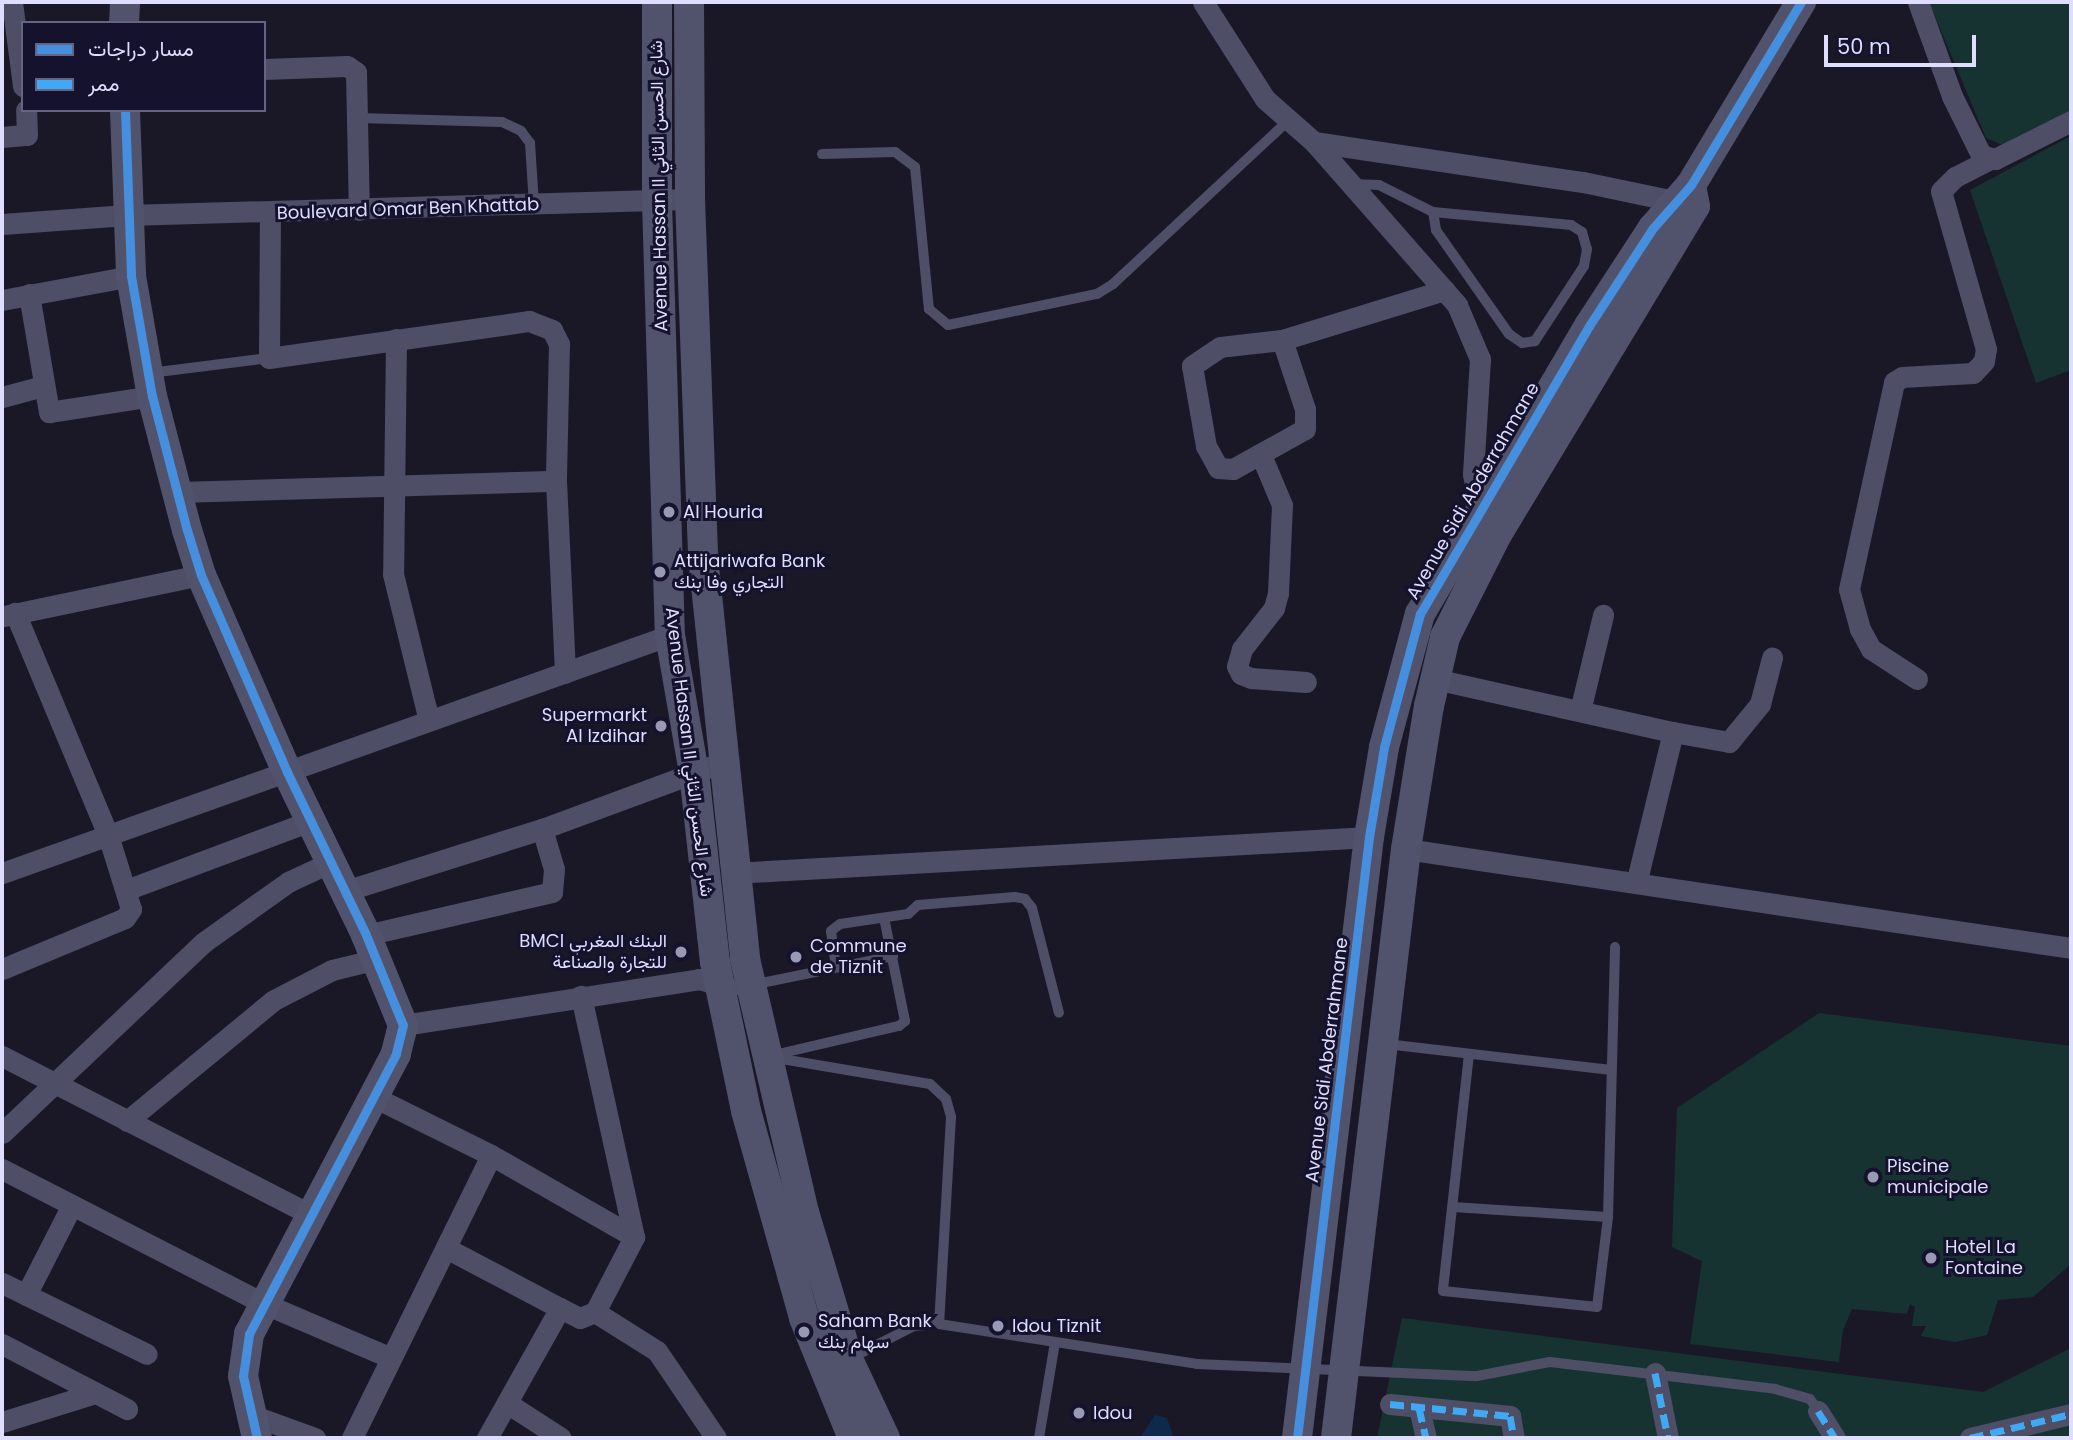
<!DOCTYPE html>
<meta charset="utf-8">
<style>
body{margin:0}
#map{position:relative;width:2073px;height:1440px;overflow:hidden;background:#1a1827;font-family:Poppins,Vazirmatn,sans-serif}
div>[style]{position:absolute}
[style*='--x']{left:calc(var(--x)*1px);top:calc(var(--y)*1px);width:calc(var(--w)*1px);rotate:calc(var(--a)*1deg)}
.green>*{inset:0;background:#163331}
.water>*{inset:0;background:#0f294d}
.lane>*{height:10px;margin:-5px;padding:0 5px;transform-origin:5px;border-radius:5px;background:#4e4e67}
.street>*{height:21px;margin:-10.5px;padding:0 10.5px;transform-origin:10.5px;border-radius:10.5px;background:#4e4e67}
.secondary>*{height:30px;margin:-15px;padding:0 15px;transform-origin:15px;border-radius:15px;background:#51536d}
.quiet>*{height:7px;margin-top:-3.5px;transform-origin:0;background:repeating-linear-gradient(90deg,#3fa9f5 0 14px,transparent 0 21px)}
.cycleway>*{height:9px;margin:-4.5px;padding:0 4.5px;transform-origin:4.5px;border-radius:4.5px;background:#468fdf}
.dots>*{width:19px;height:19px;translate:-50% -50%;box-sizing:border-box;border:4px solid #15122d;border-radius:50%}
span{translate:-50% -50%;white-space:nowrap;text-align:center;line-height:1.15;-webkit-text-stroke:6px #15122d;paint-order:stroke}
.street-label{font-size:18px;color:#dfdeff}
.poi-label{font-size:18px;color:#dfdeff}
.left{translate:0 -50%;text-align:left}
.right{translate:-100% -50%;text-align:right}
.frame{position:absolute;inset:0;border:4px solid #dfdeff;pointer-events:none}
.legend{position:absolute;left:21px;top:21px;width:245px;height:91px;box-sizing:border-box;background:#15122d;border:2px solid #666481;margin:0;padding:9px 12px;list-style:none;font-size:21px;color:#dfdeff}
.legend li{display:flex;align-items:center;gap:14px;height:35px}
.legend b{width:35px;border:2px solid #666481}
.scale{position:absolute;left:1824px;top:35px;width:152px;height:32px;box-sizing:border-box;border:4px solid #dfdeff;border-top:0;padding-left:9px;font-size:21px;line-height:24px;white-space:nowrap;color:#dfdeff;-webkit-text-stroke:5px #15122d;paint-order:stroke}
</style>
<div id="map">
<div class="green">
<i style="clip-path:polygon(1929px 2px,2071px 2px,2071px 117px,2005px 146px,1986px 138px)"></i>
<i style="clip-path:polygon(2071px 136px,2071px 370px,2036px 383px,1970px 190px)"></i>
<i style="clip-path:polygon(1819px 1013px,2071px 1046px,2071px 1264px,2033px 1297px,1998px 1300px,1987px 1335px,1955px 1342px,1921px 1336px,1926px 1326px,1912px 1326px,1915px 1307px,1910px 1304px,1907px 1314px,1852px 1309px,1843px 1330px,1839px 1362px,1690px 1344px,1702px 1261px,1672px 1247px,1677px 1108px)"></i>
<i style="clip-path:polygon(1402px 1318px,1983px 1392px,2071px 1348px,2071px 1438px,1377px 1438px)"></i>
</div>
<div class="water">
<i style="clip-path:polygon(1155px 1415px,1167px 1418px,1174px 1438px,1140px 1438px)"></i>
</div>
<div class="lane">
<i style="--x:358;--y:118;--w:144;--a:1.6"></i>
<i style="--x:502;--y:122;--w:21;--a:25"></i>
<i style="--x:521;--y:131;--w:15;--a:53"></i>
<i style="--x:530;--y:143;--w:62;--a:86.3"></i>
<i style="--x:822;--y:154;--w:73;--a:-1.6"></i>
<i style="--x:895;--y:152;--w:25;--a:37"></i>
<i style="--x:915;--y:167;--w:143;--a:84.4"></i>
<i style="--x:929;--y:309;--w:25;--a:40"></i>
<i style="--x:948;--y:325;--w:152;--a:-11.8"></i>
<i style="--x:1097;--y:294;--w:19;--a:-32"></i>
<i style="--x:1113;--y:284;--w:239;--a:-43"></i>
<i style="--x:1352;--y:184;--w:27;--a:2"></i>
<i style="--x:1379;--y:185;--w:60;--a:26.6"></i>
<i style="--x:1433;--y:212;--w:139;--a:5.4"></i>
<i style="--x:1571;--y:225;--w:13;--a:32"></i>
<i style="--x:1582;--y:232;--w:18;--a:74"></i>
<i style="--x:1587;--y:249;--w:17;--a:100"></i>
<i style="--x:1584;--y:266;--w:90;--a:123.2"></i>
<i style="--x:1535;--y:341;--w:13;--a:171"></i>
<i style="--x:1522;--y:343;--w:16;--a:-145"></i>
<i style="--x:1509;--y:334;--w:127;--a:-125.1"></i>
<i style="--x:1436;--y:230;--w:18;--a:-99"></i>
<i style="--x:150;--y:373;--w:120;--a:-7.2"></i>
<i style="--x:836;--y:967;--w:36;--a:-98"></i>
<i style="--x:831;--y:931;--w:11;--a:-38"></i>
<i style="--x:840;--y:924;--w:69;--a:-8.4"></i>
<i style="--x:908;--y:914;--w:13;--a:-42"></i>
<i style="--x:918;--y:905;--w:97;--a:-4.7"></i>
<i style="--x:1015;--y:897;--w:10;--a:11"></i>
<i style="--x:1025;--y:899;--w:11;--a:52"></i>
<i style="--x:1032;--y:908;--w:108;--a:75.6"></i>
<i style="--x:752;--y:985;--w:144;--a:-11.6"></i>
<i style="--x:1386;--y:1044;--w:227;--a:6.6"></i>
<i style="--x:1469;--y:1054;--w:238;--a:96.3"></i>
<i style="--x:1443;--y:1291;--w:155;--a:5.9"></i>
<i style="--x:1597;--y:1307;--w:91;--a:-83"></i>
<i style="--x:1608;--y:1217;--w:270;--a:-88.5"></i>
<i style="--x:774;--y:1055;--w:128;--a:-13.1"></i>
<i style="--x:899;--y:1026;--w:8;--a:-40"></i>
<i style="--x:905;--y:1021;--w:105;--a:-101.5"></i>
<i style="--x:770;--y:1057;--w:162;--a:9.6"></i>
<i style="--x:930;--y:1084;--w:22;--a:43"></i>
<i style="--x:946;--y:1099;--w:19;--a:74"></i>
<i style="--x:951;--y:1117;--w:207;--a:93.3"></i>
<i style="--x:1453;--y:1207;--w:155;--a:3.7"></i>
<i style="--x:851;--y:1358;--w:71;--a:-26.9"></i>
<i style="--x:914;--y:1326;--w:25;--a:-5"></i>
<i style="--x:939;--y:1324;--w:261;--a:8.8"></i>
<i style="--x:1197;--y:1364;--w:280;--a:2.5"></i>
<i style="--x:1477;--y:1376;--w:74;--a:-10.9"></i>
<i style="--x:1550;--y:1362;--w:227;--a:6.8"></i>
<i style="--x:1775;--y:1389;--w:36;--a:16"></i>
<i style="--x:1810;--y:1399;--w:14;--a:56"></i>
<i style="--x:1039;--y:1438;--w:97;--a:-80.5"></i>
</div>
<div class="street">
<i style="--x:12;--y:2;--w:85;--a:82.5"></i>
<i style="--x:1203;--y:2;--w:115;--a:57.4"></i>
<i style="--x:1265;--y:99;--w:65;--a:41.3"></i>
<i style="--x:1314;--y:142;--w:217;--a:48.7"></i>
<i style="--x:1457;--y:305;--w:59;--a:66.9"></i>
<i style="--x:1480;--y:359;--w:115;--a:93.5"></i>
<i style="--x:1473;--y:474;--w:45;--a:79.7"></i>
<i style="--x:1918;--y:2;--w:100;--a:70.1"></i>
<i style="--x:1952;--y:96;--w:66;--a:63.8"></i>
<i style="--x:1981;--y:155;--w:15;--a:16"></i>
<i style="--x:1995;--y:159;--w:85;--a:-26.6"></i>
<i style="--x:264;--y:69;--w:83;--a:-2.1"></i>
<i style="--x:347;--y:66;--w:11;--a:34"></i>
<i style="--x:356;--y:72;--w:138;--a:88.8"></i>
<i style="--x:2;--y:137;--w:25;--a:-5"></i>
<i style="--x:27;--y:135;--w:25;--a:-92"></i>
<i style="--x:1314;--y:142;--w:272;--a:8.5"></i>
<i style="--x:1583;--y:182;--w:107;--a:11.8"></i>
<i style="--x:270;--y:213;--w:145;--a:90.4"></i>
<i style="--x:269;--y:358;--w:263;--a:-8.1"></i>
<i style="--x:529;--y:321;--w:25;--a:21"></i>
<i style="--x:552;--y:330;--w:16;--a:63"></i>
<i style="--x:559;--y:344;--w:137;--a:91.3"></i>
<i style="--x:556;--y:481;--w:192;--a:87.3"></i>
<i style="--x:2;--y:224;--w:125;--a:-4.1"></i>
<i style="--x:127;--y:215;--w:563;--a:-1.63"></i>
<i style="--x:29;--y:294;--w:120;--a:80.4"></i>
<i style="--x:49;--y:412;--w:104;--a:-8.8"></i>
<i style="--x:2;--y:300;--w:131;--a:-10.5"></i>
<i style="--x:396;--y:339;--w:235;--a:90.7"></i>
<i style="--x:393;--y:574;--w:151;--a:76.2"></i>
<i style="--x:1282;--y:340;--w:62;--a:173.6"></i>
<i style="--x:1220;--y:347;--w:34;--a:146"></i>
<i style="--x:1192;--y:366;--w:81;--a:80.1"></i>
<i style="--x:1206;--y:446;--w:25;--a:61"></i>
<i style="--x:1218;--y:468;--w:15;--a:4"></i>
<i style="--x:1233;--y:469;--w:82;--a:-29.1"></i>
<i style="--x:1305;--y:429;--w:20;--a:-90"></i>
<i style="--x:1305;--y:409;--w:73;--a:-108.4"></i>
<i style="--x:1282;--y:340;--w:170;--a:-17.1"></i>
<i style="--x:2;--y:397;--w:42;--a:-15"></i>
<i style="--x:1261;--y:455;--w:54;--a:67.2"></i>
<i style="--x:1282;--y:505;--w:88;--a:92.6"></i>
<i style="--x:1278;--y:593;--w:16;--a:105"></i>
<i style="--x:1274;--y:608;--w:52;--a:128"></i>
<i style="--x:1242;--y:649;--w:18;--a:106"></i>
<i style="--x:1237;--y:666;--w:9;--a:63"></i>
<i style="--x:1241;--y:674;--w:11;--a:22"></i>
<i style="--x:1251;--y:678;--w:55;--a:4.2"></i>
<i style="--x:178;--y:492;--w:378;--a:-1.7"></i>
<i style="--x:4;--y:616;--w:201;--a:-11.8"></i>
<i style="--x:1435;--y:679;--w:244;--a:12.6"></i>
<i style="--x:1673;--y:732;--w:152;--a:103.7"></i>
<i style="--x:1917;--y:679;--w:55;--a:-146.9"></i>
<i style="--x:1871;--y:649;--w:23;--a:-119"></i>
<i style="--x:1860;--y:629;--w:41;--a:-105.4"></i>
<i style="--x:1849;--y:589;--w:212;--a:-77.7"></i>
<i style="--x:1894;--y:382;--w:9;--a:-32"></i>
<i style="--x:1902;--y:377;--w:71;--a:-3.2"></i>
<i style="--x:1973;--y:373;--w:16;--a:-47"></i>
<i style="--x:1984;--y:361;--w:12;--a:-81"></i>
<i style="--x:1986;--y:349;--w:164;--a:-105.9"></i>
<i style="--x:1941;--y:191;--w:20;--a:-45"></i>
<i style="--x:1955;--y:177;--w:38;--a:-27"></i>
<i style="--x:1580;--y:711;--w:99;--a:-76.5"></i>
<i style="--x:1673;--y:732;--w:57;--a:10.1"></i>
<i style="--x:1729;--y:742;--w:49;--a:-50.8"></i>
<i style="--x:1760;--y:704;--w:48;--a:-75.4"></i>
<i style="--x:1406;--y:849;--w:672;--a:8.47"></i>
<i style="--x:2;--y:873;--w:709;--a:-19.61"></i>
<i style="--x:733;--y:873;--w:637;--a:-3.24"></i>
<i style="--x:126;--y:890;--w:197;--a:-20.5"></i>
<i style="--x:345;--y:891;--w:207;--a:-17.5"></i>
<i style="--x:542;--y:829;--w:193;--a:-20.3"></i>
<i style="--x:366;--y:935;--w:191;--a:-13"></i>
<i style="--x:552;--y:892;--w:23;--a:-85"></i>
<i style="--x:554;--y:869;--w:42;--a:-106.7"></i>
<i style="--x:2;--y:969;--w:133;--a:-22.5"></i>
<i style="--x:125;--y:918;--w:11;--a:-56"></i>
<i style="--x:131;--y:909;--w:77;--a:-107.3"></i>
<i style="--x:108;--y:835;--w:241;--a:-112.7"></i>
<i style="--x:403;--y:1025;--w:300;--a:-8.8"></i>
<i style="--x:699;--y:979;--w:31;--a:17"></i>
<i style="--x:2;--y:1056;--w:348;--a:27.2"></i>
<i style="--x:374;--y:1097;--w:131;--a:26.4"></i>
<i style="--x:491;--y:1155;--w:165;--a:29.8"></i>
<i style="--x:127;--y:1121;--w:190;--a:-39.5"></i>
<i style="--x:274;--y:1000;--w:65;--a:-27.3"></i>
<i style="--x:332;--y:970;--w:46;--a:-13.7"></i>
<i style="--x:2;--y:1133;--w:278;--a:-43.4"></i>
<i style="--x:204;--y:942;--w:103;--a:-35.5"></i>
<i style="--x:288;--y:882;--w:47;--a:-24.9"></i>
<i style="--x:2;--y:1169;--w:296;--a:27.2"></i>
<i style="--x:265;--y:1304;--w:137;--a:23.2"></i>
<i style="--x:446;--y:1248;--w:129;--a:27.8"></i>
<i style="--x:560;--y:1308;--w:149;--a:119.3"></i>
<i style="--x:2;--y:1283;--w:161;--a:26.1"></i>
<i style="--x:26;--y:1295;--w:101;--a:-62.9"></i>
<i style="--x:560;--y:1308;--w:22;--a:27"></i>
<i style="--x:580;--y:1318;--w:16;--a:-22"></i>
<i style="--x:595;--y:1312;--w:85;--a:-62.5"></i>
<i style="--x:634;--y:1237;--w:247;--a:-102.4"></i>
<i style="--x:595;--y:1312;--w:73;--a:32.2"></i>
<i style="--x:657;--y:1351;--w:105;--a:55.9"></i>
<i style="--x:2;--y:1344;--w:141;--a:27.5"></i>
<i style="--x:1655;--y:1373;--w:66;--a:78.7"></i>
<i style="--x:507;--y:1403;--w:64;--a:32.9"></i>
<i style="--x:1390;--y:1404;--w:121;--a:5.7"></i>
<i style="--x:1510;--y:1416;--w:22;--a:80"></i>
<i style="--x:1419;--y:1408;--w:31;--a:77"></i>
<i style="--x:1818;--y:1411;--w:32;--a:58"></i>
<i style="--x:251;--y:1415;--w:68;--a:19.8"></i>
<i style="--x:2;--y:1422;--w:97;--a:-17.3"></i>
<i style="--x:352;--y:1438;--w:315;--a:-63.8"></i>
<i style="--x:1970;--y:1438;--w:104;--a:-13.4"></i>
</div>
<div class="secondary">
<i style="--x:657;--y:2;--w:199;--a:90"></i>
<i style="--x:657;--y:201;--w:434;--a:88.3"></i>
<i style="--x:670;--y:635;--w:139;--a:80.1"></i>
<i style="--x:694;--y:772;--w:191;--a:83.7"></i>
<i style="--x:715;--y:962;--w:152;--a:78.2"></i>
<i style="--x:746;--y:1111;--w:215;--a:74.3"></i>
<i style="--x:804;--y:1318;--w:130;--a:67.8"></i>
<i style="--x:689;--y:2;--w:197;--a:89.7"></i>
<i style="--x:690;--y:199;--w:358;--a:87.9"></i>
<i style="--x:703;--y:557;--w:404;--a:84"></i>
<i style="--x:745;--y:959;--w:260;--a:76.9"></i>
<i style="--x:804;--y:1212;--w:153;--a:73.3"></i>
<i style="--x:848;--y:1359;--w:87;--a:64.9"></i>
<i style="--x:124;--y:23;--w:21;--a:-87"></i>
<i style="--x:125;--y:110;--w:166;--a:87.9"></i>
<i style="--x:131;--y:276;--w:122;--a:80.1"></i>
<i style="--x:152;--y:396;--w:138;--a:75.4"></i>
<i style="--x:187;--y:530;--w:47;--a:72.7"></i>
<i style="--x:201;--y:575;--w:215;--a:66.4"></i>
<i style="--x:287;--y:772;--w:181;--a:64.1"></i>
<i style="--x:366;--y:935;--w:97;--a:67.7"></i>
<i style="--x:403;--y:1025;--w:30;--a:104"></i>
<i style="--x:396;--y:1054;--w:316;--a:117.7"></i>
<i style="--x:249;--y:1334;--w:42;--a:98.1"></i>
<i style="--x:243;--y:1376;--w:64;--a:77.3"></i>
<i style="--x:1297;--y:1438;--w:605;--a:-83.17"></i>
<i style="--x:1369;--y:837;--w:91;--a:-80.5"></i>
<i style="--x:1384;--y:747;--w:138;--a:-74.9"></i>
<i style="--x:1420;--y:614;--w:334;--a:-59.6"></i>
<i style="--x:1589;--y:326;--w:117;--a:-56.9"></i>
<i style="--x:1653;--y:228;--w:57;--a:-48.5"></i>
<i style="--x:1691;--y:185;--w:214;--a:-59"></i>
<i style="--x:1336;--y:1438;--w:593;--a:-83.22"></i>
<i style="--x:1406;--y:849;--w:145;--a:-80.9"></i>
<i style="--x:1429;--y:706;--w:71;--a:-76.9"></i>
<i style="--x:1445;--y:637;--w:113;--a:-63.2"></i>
<i style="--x:1496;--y:536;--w:385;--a:-58.9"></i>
<i style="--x:1695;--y:206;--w:21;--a:-101"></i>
</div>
<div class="quiet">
<i style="--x:1655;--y:1373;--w:66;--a:78.7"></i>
<i style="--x:1390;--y:1404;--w:121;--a:5.7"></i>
<i style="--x:1510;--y:1416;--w:22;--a:80"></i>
<i style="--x:1419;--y:1408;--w:31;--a:77"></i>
<i style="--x:1818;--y:1411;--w:32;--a:58"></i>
<i style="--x:1970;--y:1438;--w:104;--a:-13.4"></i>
</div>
<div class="cycleway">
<i style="--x:125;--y:110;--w:166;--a:87.9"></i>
<i style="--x:131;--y:276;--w:122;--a:80.1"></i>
<i style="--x:152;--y:396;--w:138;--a:75.4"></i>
<i style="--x:187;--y:530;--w:47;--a:72.7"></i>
<i style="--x:201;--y:575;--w:215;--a:66.4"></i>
<i style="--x:287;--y:772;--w:181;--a:64.1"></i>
<i style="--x:366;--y:935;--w:97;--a:67.7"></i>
<i style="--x:403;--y:1025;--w:30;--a:104"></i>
<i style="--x:396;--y:1054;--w:316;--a:117.7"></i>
<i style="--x:249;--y:1334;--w:42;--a:98.1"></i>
<i style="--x:243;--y:1376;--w:64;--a:77.3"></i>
<i style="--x:1297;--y:1438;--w:605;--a:-83.17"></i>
<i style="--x:1369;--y:837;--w:91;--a:-80.5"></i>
<i style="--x:1384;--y:747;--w:138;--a:-74.9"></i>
<i style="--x:1420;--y:614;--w:334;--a:-59.6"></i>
<i style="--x:1589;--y:326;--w:117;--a:-56.9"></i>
<i style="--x:1653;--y:228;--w:57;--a:-48.5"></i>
<i style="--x:1691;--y:185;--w:214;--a:-59"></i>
</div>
<div class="dots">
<i style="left:669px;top:512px;background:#9a99b3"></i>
<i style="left:660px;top:572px;background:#9a99b3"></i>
<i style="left:661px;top:726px;background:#9a99b3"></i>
<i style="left:681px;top:952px;background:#9a99b3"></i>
<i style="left:796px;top:957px;background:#9a99b3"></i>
<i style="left:1873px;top:1177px;background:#9a99b3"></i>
<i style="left:1931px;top:1258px;background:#9a99b3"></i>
<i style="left:998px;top:1326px;background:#9a99b3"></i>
<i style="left:804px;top:1332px;background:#9a99b3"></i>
<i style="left:1079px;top:1413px;background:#9a99b3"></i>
</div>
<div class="street-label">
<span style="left:659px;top:186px;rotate:-91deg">Avenue Hassan II شارع الحسن الثاني</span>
<span style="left:408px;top:209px;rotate:-2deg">Boulevard Omar Ben Khattab</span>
<span style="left:1473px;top:491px;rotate:-60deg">Avenue Sidi Abderrahmane</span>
<span style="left:689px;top:752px;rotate:83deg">Avenue Hassan II شارع الحسن الثاني</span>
<span style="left:1327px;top:1060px;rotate:-83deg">Avenue Sidi Abderrahmane</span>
</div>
<div class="poi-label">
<span class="left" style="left:683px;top:512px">Al Houria</span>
<span class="left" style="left:674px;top:572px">Attijariwafa Bank<br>التجاري وفا بنك</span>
<span class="right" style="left:647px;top:726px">Supermarkt<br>Al Izdihar</span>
<span class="right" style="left:667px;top:952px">BMCI البنك المغربي<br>للتجارة والصناعة</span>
<span class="left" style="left:810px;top:957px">Commune<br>de Tiznit</span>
<span class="left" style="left:1887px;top:1177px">Piscine<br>municipale</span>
<span class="left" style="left:1945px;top:1258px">Hotel La<br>Fontaine</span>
<span class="left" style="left:818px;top:1332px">Saham Bank<br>سهام بنك</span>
<span class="left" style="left:1012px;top:1326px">Idou Tiznit</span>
<span class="left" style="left:1093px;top:1413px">Idou</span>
</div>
<div class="frame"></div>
<ul class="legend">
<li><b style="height:9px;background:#468fdf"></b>مسار دراجات</li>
<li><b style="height:9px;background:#3fa9f5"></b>ممر</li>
</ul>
<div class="scale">50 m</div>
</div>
